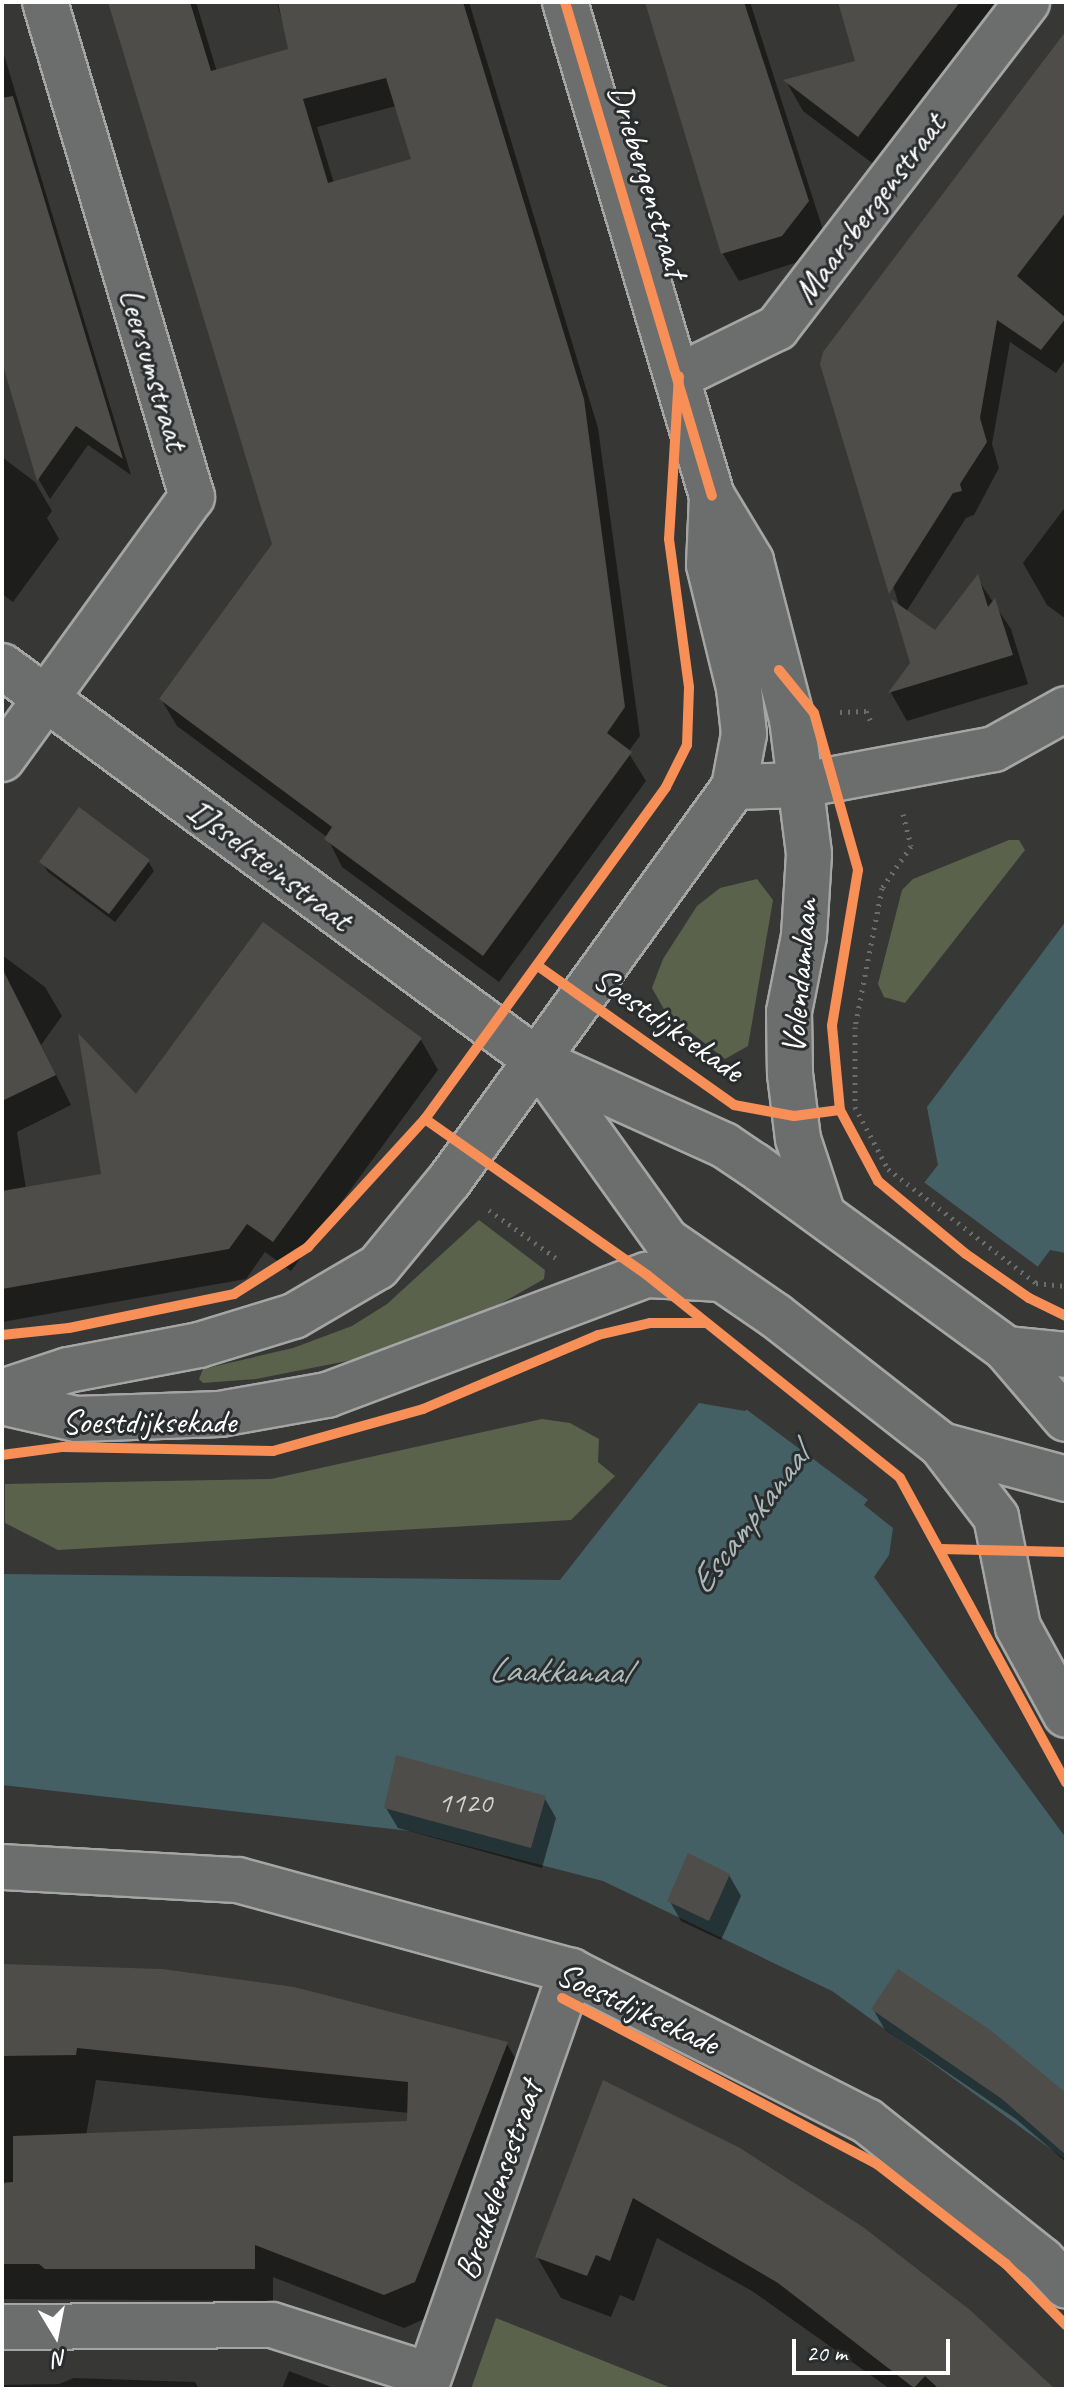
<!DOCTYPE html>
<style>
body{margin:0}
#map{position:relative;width:1068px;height:2391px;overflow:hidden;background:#373736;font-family:Caveat,sans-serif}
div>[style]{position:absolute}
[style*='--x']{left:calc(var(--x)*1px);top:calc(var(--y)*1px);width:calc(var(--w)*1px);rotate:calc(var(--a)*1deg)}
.green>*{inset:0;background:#5a624c}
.water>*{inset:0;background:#456064}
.pier>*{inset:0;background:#373736}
.shadow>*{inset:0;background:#0007}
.building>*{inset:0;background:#4f4d4a}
.path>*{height:5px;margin-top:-2.5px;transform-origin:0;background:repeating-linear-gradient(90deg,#6c6d6c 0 2px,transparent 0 8px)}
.roads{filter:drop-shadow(2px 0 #a5a5a5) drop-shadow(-2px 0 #a5a5a5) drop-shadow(0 2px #a5a5a5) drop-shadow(0 -2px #a5a5a5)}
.street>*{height:44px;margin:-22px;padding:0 22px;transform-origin:22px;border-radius:22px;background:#6c6d6d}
.secondary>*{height:44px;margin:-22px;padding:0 22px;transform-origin:22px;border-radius:22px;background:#6c6d6d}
.cycleway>*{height:10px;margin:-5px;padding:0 5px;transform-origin:5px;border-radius:5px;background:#f78f57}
span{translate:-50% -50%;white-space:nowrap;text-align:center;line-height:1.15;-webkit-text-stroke:6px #2a2d2e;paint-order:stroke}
.number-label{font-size:30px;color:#d3d2d2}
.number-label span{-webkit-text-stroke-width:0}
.street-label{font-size:34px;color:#fff}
.water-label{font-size:36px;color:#acb9bb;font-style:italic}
.frame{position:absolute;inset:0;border:4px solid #fff;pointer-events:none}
.north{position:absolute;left:16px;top:2295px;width:80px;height:80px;-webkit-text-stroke:6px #2a2d2e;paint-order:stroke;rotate:170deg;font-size:22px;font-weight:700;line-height:32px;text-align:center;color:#fff}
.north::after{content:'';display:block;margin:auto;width:28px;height:36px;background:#fff;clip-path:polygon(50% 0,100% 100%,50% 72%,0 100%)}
.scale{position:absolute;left:792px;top:2339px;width:158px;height:36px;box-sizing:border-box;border:4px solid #fff;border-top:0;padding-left:10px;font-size:24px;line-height:28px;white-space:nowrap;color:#fff;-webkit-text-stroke:6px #2a2d2e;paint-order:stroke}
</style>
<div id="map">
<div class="green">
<i style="clip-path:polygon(1009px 840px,1019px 840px,1025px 850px,905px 1003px,884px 997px,878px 984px,902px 890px,913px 879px)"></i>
<i style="clip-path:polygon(757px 879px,773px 900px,748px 1046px,725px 1059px,666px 1013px,652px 988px,663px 959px,697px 906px,720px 888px)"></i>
<i style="clip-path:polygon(479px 1220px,545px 1270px,544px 1279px,484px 1313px,352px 1360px,256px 1379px,203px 1383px,199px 1379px,203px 1369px,293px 1348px,352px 1326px,387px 1304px)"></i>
<i style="clip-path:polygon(542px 1419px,570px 1423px,599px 1439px,598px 1462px,615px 1476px,571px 1520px,58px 1550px,5px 1523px,5px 1484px,271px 1479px)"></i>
<i style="clip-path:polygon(496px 2318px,674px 2389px,471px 2389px)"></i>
</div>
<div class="water">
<i style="clip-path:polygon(1066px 921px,1066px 1253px,1050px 1250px,864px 1505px,893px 1528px,889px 1555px,874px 1577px,1066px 1838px,1066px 2160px,832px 1991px,603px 1881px,410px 1831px,2px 1785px,2px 1574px,560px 1580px,699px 1403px,745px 1411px,938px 1165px,927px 1107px)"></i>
</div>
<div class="pier">
<i style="clip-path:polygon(921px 1180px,1041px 1269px,871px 1502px,743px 1407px)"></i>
</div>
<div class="shadow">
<i style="clip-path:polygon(evenodd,110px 2px,196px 2px,217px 72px,290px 51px,277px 2px,469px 2px,598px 428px,640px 736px,628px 752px,646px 781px,499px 982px,342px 867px,327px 837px,177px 726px,161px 699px,274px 544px,110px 2px,396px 106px,413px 161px,334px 183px,317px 127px,396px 106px)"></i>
<i style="clip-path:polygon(647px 2px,750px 2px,823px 230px,798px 262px,739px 281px,723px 254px)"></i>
<i style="clip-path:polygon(874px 2px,1000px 2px,876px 166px,803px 111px,786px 81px,857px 62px)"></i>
<i style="clip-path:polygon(1066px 35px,1066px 359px,1056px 373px,1010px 342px,992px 444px,999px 468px,974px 515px,966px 518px,906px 612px,936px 633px,977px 578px,1011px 629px,1028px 684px,907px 721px,891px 693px,913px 664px,900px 608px,823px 364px)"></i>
<i style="clip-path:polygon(2px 48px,131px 475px,88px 445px,50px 499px,39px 480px,2px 355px)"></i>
<i style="clip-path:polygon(2px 457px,35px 482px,52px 511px,47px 518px,59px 539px,13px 602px,2px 594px)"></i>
<i style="clip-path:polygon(1066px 506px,1066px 619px,1047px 605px,1023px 563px)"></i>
<i style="clip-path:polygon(148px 861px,154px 871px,115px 922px,48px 872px,42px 862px)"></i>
<i style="clip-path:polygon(263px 925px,421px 1040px,438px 1070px,291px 1271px,265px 1252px,246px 1279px,2px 1322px,2px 955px,45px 987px,62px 1016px,41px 1045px,71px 1105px,17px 1132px,26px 1189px,104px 1175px,136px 1097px)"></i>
<i style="clip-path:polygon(544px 1797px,556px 1818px,542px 1868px,398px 1828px,386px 1808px)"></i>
<i style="clip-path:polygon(729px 1875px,741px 1896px,721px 1940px,681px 1921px,669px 1900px)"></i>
<i style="clip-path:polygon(evenodd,2px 1966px,507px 2044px,526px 2077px,433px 2315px,404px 2328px,273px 2277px,273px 2301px,2px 2299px,2px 1966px,96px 2080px,409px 2113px,409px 2123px,86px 2136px,96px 2080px)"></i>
<i style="clip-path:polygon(873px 2009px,1066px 2099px,1066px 2162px,1016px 2119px,885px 2030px)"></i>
<i style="clip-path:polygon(604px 2082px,1050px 2389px,890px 2389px,752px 2291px,657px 2238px,634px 2301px,620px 2295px,611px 2317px,561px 2298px,537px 2257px)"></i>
<i style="clip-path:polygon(289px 2371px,336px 2389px,282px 2389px)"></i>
<i style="clip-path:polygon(74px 2378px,195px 2382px,199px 2389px,2px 2389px,2px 2385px,59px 2384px)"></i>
</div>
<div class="building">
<i style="clip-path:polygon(evenodd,108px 2px,190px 2px,211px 71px,288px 49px,278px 2px,463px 2px,584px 399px,625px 707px,607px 733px,632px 752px,483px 956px,324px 839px,332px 827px,159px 699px,272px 544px,108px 2px,386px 78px,411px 159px,328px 183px,303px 99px,386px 78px)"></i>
<i style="clip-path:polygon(645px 2px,744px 2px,809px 201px,782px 236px,721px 254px)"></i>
<i style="clip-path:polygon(838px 2px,960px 2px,858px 137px,783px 80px,855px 61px)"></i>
<i style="clip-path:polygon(1066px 31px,1066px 212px,1017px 276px,1066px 318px,1041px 350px,997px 320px,980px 418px,987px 442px,960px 484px,962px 491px,953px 493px,889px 594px,820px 364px,823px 352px)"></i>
<i style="clip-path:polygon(13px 96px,123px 459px,76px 426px,37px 481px,2px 362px,2px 98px)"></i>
<i style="clip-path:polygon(978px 574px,988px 607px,995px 598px,1013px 655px,888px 693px,910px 663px,891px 599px,935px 630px)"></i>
<i style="clip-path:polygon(79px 807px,150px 860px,109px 914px,39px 862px)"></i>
<i style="clip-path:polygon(263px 922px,422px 1038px,273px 1242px,247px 1224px,229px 1249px,2px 1289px,2px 1191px,101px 1174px,78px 1033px,136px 1094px)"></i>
<i style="clip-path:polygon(2px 968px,56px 1075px,2px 1101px)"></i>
<i style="clip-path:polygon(396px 1755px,546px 1796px,531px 1848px,384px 1808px)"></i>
<i style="clip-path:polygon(688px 1853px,730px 1874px,709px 1921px,667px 1901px)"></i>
<i style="clip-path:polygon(2px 1964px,162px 1969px,294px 1987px,508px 2042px,415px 2282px,384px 2295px,255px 2245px,255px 2269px,45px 2269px,39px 2264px,2px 2264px,2px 2183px,13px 2182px,13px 2136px,407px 2121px,408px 2082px,77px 2048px,76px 2055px,2px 2056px)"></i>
<i style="clip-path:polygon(898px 1969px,989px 2029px,1066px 2093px,1066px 2155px,1002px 2099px,871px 2009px)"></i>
<i style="clip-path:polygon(603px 2080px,740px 2148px,863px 2227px,970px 2310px,1055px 2389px,939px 2389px,925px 2376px,914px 2388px,778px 2283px,633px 2198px,610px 2261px,596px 2255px,587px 2276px,535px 2257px)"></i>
</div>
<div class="path">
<i style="--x:840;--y:712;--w:26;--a:-2"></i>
<i style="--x:866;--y:711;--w:12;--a:66"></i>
<i style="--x:903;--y:814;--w:33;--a:76"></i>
<i style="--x:911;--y:846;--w:51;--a:124.6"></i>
<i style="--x:882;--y:888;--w:142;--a:101"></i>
<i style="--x:855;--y:1027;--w:80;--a:90"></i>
<i style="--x:855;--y:1107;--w:70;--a:62"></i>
<i style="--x:888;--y:1169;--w:187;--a:37.6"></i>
<i style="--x:1036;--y:1283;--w:30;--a:6"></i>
<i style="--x:489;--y:1210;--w:82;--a:35.6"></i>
</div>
<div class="roads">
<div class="street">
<i style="--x:679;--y:376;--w:109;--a:-26.1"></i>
<i style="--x:777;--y:328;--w:411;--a:-52.5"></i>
<i style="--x:2;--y:666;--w:666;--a:36.39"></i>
<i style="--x:2;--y:759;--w:324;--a:-54.1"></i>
<i style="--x:192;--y:497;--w:516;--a:-106.54"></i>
<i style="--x:734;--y:787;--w:68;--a:-1.7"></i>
<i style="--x:802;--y:785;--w:195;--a:-10.6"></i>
<i style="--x:994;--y:749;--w:82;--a:-29.1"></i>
<i style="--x:2;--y:1867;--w:236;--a:3.2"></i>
<i style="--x:238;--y:1880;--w:345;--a:15.3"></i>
<i style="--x:571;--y:1971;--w:332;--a:26.9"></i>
<i style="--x:867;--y:2121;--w:223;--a:38.5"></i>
<i style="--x:1042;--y:2260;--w:35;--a:47"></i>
<i style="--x:2;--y:2327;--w:270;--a:-0.4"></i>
<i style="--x:272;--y:2325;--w:165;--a:17.7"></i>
<i style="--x:425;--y:2389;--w:443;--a:-70.7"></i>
</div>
<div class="secondary">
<i style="--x:565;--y:2;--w:515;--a:73.43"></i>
<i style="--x:712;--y:496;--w:76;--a:59"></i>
<i style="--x:751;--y:561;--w:163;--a:75.5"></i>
<i style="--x:792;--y:719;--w:136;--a:82.8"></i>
<i style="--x:809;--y:854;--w:82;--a:93.5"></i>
<i style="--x:804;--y:936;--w:77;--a:101.2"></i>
<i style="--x:789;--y:1012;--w:62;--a:89.1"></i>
<i style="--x:790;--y:1074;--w:65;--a:83"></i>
<i style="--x:798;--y:1139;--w:77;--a:71.8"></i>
<i style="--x:538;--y:1061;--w:221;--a:54.4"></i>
<i style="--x:667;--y:1241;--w:132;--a:34.5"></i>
<i style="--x:776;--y:1316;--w:209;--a:38"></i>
<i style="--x:941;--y:1445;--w:91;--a:52.6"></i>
<i style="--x:996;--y:1517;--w:112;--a:78.7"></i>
<i style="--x:1018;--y:1627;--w:100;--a:61.4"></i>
<i style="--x:540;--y:1062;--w:202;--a:24.3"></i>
<i style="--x:724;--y:1145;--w:36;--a:34"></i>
<i style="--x:754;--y:1165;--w:312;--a:36.1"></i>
<i style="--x:1006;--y:1349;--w:92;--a:49.4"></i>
<i style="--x:1006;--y:1349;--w:60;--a:5.7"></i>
<i style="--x:2;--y:1392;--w:70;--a:-18.4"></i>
<i style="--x:68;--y:1370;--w:133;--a:-10.8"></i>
<i style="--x:199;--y:1345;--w:99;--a:-17"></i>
<i style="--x:294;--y:1316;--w:97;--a:-30.3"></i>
<i style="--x:378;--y:1267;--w:112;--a:-50.5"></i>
<i style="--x:449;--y:1181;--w:486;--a:-54.1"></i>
<i style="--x:734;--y:787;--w:54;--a:-79.3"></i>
<i style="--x:744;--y:734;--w:46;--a:-96.2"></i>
<i style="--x:739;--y:688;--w:127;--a:-103.7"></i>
<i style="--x:709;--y:565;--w:69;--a:-87.5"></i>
<i style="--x:2;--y:1402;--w:76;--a:12.9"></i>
<i style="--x:76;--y:1419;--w:144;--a:-2"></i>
<i style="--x:220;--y:1414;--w:109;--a:-10.1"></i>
<i style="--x:327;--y:1395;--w:342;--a:-20.6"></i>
<i style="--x:647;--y:1275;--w:75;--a:3.1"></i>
<i style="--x:941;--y:1445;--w:130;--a:15.2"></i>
</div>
</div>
<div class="cycleway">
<i style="--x:565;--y:2;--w:515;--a:73.43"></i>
<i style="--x:779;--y:670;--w:55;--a:50.9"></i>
<i style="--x:814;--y:713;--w:163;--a:74.3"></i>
<i style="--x:858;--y:870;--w:158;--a:99.5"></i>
<i style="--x:832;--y:1026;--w:84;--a:84.6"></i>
<i style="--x:840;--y:1110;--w:81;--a:61.8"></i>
<i style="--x:878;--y:1181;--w:114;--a:39.7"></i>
<i style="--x:966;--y:1254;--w:77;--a:34.9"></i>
<i style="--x:1029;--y:1298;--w:41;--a:25.9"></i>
<i style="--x:538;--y:966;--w:240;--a:35.3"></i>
<i style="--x:734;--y:1105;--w:61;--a:10.4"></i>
<i style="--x:794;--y:1116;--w:46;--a:-7.4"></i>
<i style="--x:425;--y:1119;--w:271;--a:35.1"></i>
<i style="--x:647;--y:1275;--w:324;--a:38.7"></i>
<i style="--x:900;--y:1478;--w:347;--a:61.4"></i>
<i style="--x:2;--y:1335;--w:67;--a:-6"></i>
<i style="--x:69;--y:1328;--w:168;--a:-11.6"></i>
<i style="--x:234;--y:1294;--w:88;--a:-32.4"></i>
<i style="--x:308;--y:1247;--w:173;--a:-47.6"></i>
<i style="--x:425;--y:1119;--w:410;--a:-54"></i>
<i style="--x:666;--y:787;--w:47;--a:-63.4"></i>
<i style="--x:687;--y:745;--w:58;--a:-88"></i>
<i style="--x:689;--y:687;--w:149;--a:-97.7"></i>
<i style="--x:669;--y:539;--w:163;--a:-86.5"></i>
<i style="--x:2;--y:1455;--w:62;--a:-7.5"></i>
<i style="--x:63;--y:1447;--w:210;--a:1.1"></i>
<i style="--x:273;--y:1451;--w:156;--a:-15.6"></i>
<i style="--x:423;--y:1409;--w:190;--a:-22.9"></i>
<i style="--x:598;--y:1335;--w:53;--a:-13"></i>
<i style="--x:650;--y:1323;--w:56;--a:0"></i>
<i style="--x:940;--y:1549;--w:126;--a:1.4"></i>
<i style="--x:562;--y:1998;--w:356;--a:27.8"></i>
<i style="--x:877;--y:2164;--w:163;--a:37.8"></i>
<i style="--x:1006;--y:2264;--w:86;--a:45.5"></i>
</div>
<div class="number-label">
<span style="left:465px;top:1802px">1120</span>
</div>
<div class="street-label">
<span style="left:649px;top:181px;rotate:73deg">Driebergenstraat</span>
<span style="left:869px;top:208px;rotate:-53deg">Maarsbergenstraat</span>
<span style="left:154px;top:369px;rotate:73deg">Leersumstraat</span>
<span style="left:270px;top:864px;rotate:37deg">IJsselsteinstraat</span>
<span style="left:799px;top:976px;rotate:-85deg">Volendamlaan</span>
<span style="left:669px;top:1024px;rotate:35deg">Soestdijksekade</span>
<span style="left:149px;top:1422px">Soestdijksekade</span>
<span style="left:638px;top:2008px;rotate:25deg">Soestdijksekade</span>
<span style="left:498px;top:2180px;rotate:-71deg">Breukelensestraat</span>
</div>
<div class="water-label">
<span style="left:749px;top:1520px;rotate:-53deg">Escampkanaal</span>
<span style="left:558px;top:1671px;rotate:1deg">Laakkanaal</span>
</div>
<div class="frame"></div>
<div class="north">N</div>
<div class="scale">20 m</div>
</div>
